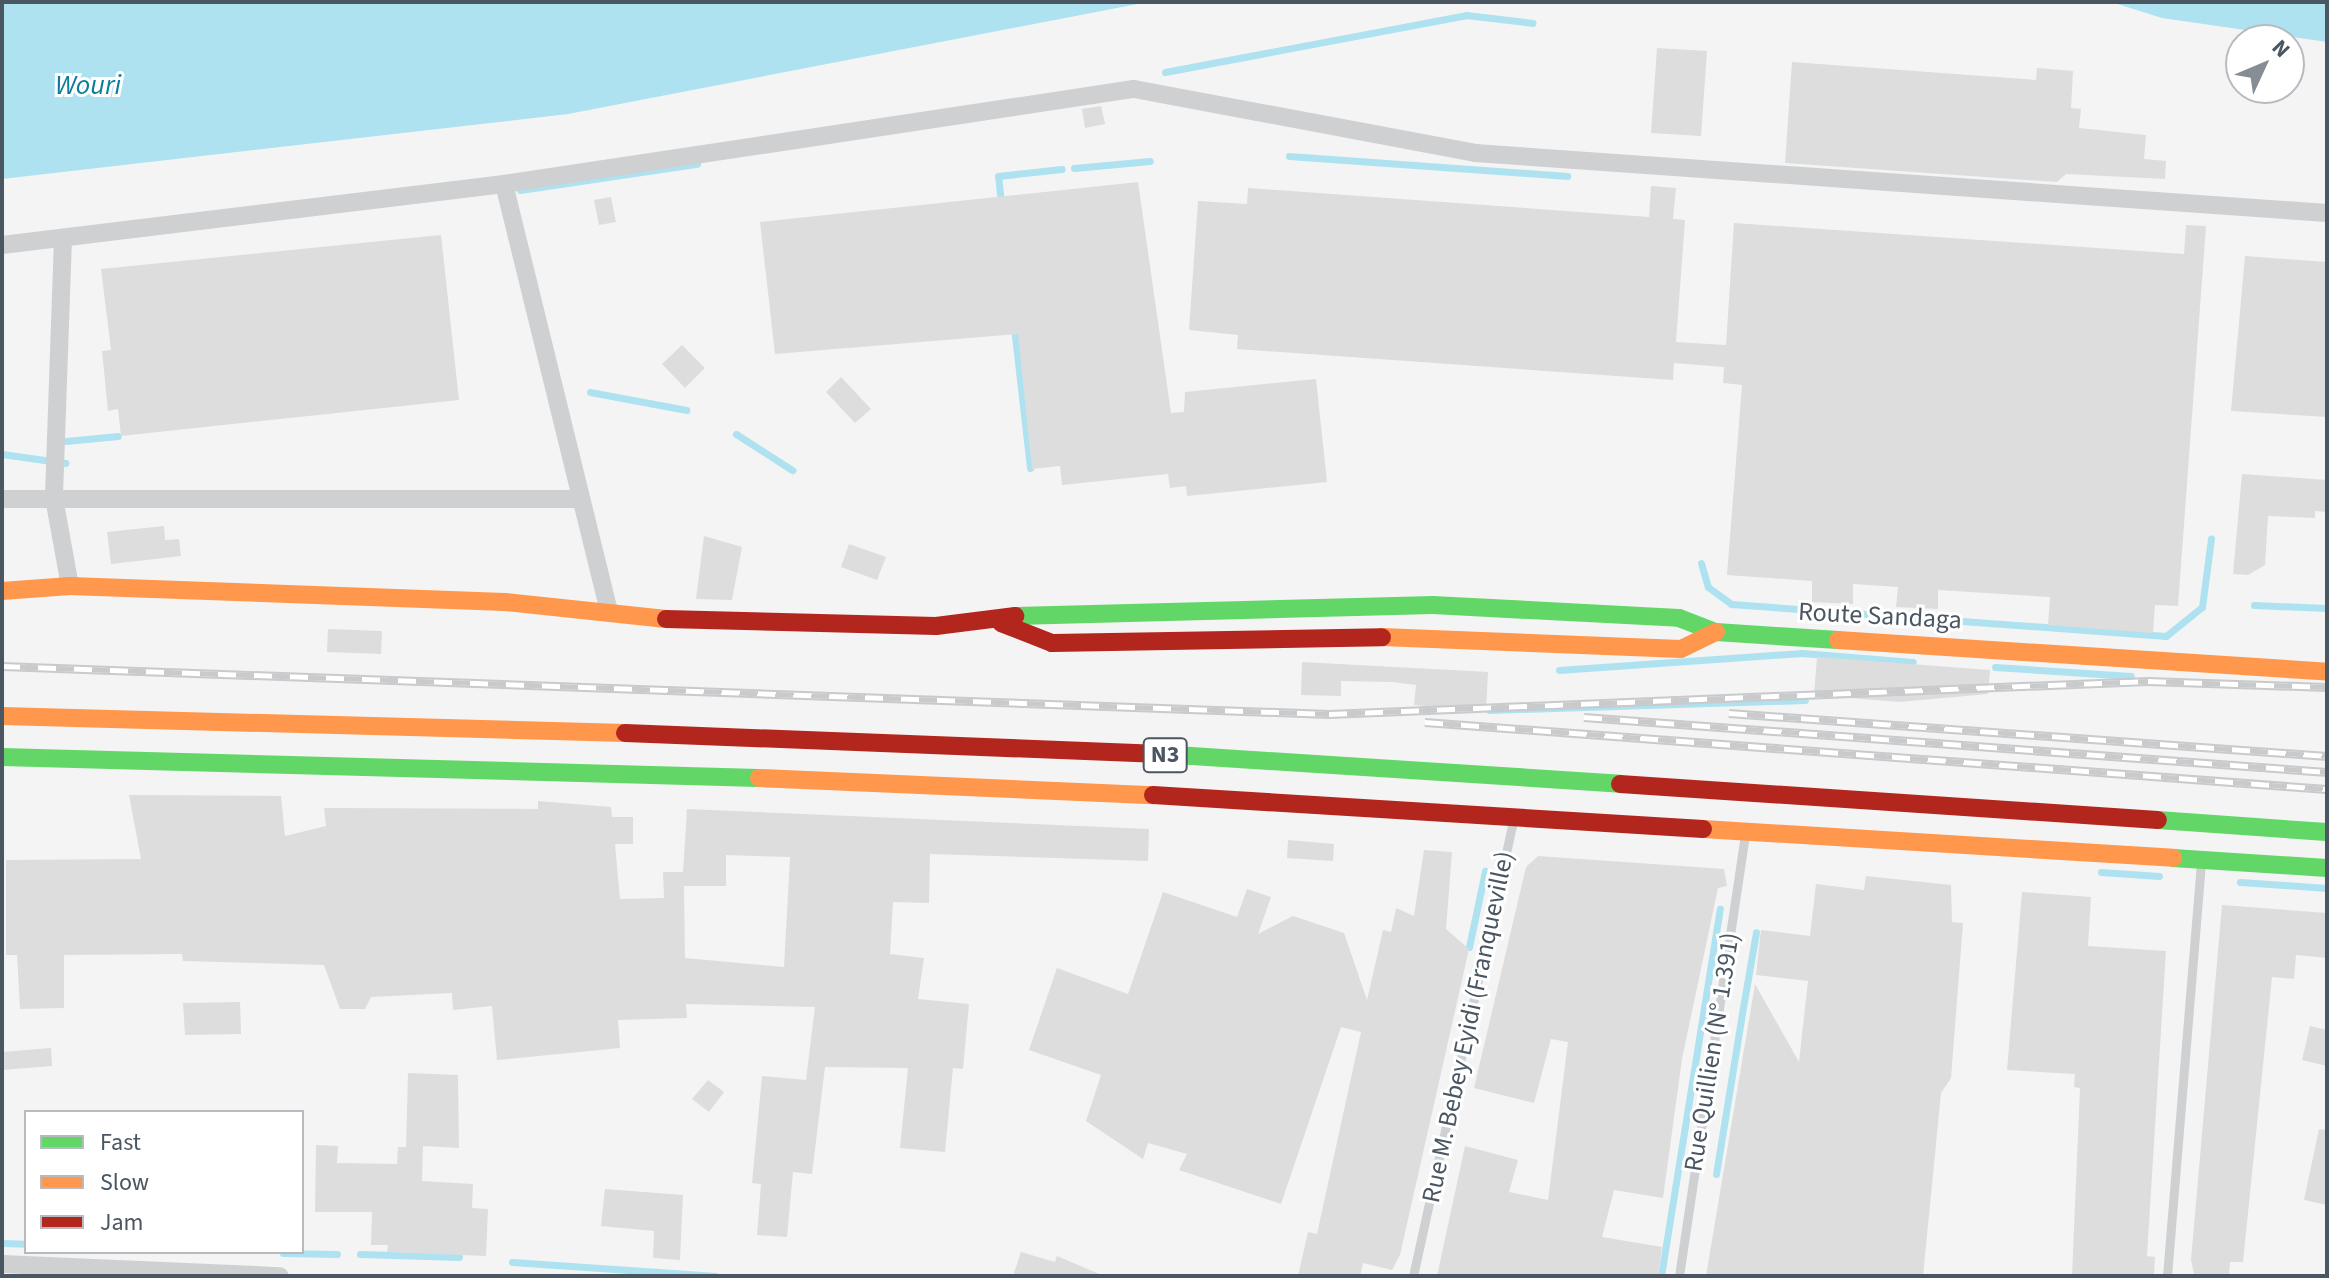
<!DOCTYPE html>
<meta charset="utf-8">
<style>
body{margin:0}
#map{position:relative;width:2329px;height:1278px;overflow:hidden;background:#f4f4f4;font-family:"Source Sans 3",sans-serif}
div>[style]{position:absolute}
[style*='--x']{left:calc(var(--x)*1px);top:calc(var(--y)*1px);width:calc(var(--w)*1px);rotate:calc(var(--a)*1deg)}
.water>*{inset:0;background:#aee2f0}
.stream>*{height:7px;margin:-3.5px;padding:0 3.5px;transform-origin:3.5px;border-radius:3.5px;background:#aee2f0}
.building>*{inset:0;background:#ddddde}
.lane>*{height:9px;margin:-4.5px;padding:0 4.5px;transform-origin:4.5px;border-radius:4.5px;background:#ced0d2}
.street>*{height:18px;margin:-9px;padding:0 9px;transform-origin:9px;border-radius:9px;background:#ced0d2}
.fast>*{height:18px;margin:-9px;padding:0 9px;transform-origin:9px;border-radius:9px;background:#63d668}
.slow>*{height:18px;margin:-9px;padding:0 9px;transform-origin:9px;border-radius:9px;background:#ff974d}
.jam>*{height:18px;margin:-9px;padding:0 9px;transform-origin:9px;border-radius:9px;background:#b3261e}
.rail>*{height:9px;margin-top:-4.5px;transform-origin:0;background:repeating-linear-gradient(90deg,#fff 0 18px,#c9cacc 0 36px);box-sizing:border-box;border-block:2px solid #c9cacc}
span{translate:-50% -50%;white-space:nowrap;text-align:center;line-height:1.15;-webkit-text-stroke:6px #fff;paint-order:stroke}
.shield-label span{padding:2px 6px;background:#fff;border:2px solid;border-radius:6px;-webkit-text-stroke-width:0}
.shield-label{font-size:24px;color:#4a5661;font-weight:700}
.street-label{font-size:26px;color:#4a5661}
.water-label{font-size:28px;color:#0c7c9b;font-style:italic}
.frame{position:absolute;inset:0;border:4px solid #4a5661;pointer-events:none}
.legend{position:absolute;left:24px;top:1110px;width:280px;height:144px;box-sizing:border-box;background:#fff;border:2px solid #b7bbc0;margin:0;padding:10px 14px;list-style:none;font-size:24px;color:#4a5661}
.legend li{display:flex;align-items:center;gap:16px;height:40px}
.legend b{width:40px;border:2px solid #b7bbc0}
.north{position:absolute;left:2225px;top:24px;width:80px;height:80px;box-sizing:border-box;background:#fff;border:2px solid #b7bbc0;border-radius:50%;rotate:46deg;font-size:22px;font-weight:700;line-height:32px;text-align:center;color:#4a5661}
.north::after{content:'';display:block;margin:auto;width:28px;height:36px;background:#868d94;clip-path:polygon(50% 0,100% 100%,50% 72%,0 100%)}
</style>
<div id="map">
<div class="water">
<i style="clip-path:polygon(2px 2px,1148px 2px,568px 114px,2px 179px)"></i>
<i style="clip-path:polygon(2111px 2px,2327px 2px,2327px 42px,2162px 18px)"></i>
</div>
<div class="stream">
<i style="--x:1165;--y:72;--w:306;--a:-10.7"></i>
<i style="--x:1466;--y:15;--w:67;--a:6.8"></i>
<i style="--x:1289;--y:156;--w:279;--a:4.1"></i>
<i style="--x:1074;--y:168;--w:76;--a:-5.3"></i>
<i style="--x:520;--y:190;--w:179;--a:-8.4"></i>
<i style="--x:1001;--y:203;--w:27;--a:-96"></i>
<i style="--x:998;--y:176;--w:64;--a:-6.2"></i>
<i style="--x:1014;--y:327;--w:142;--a:83.5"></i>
<i style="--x:590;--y:392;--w:98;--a:10.6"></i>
<i style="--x:736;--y:434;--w:67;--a:32.7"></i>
<i style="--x:66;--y:441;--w:52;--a:-5.5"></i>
<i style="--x:2;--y:454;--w:64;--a:8.1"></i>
<i style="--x:1701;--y:563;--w:25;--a:74"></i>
<i style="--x:1708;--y:587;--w:29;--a:36"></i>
<i style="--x:1731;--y:604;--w:436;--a:4.2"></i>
<i style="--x:2166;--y:636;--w:46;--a:-38.9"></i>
<i style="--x:2202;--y:607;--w:69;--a:-82.5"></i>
<i style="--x:2254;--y:605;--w:73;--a:2.4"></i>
<i style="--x:1995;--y:667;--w:136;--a:3.8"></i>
<i style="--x:1559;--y:670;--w:244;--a:-4"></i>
<i style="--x:1802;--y:653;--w:111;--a:4.6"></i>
<i style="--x:1489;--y:710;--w:316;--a:-1.8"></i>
<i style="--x:2101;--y:872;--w:58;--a:3.9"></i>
<i style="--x:2240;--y:882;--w:87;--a:3.9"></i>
<i style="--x:1469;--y:947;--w:78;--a:-78.1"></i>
<i style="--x:1741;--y:1019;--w:88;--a:-80.2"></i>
<i style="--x:1716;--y:1174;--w:156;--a:-80.8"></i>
<i style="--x:2;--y:1243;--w:23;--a:2"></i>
<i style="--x:283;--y:1253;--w:54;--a:1.1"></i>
<i style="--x:360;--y:1254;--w:99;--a:1.7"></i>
<i style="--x:512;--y:1262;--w:204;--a:3.9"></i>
<i style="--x:1661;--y:1276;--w:372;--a:-80.9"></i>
</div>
<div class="building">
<i style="clip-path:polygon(1657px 48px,1707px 51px,1701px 136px,1651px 133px)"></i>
<i style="clip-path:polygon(1792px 62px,2036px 80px,2037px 68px,2073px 71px,2071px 108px,2081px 109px,2079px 128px,2146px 135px,2144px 159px,2166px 161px,2165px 179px,2066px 174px,2057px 182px,1785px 163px)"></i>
<i style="clip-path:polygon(1101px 106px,1105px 124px,1085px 128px,1082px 109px)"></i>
<i style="clip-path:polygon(1138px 182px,1171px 413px,1184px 412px,1185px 392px,1316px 379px,1327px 482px,1187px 496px,1186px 486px,1170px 488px,1168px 474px,1062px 485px,1060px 466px,1032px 469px,1018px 334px,775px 354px,760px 222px)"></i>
<i style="clip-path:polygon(1651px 186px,1676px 188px,1673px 219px,1685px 220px,1676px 342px,1726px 345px,1734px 223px,2184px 254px,2186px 225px,2206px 226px,2178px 606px,2155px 605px,2153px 633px,2048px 625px,2050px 597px,1938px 590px,1938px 609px,1896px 607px,1898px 587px,1853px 584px,1853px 604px,1812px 602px,1812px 581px,1727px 575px,1742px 385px,1723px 383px,1724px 367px,1674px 363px,1673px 380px,1237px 349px,1238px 335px,1189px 330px,1198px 201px,1247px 204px,1248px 188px,1649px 217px)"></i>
<i style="clip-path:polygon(611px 197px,616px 222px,599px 225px,594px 200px)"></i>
<i style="clip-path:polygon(441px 235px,459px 400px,121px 436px,118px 409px,108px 411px,102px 351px,111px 350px,101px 269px)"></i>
<i style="clip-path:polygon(2245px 256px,2327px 262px,2327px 417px,2231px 411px)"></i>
<i style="clip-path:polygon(682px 345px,705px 368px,685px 388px,662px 364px)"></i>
<i style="clip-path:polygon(841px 377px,871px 409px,855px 423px,826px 392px)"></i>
<i style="clip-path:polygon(2242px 474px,2327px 480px,2327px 512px,2315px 511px,2315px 518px,2268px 516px,2265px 565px,2248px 575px,2233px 574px)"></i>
<i style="clip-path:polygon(164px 526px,165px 540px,179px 539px,181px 556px,111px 564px,107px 532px)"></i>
<i style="clip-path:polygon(704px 536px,742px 547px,732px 600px,696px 599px)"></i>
<i style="clip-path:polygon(849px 544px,886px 557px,877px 580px,841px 567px)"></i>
<i style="clip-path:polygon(328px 629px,382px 631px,381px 654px,327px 652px)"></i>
<i style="clip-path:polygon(1817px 657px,1990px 670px,1988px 694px,1899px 702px,1814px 695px)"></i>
<i style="clip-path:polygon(1302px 662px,1488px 672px,1486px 711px,1414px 705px,1416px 685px,1392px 682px,1341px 681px,1341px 696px,1301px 695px)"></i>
<i style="clip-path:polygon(evenodd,129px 795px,281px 796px,285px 836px,326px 826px,324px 808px,538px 809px,538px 801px,611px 807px,612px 817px,633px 817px,633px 844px,615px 844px,620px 899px,664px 898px,663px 872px,683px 872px,687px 809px,1149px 829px,1148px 861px,930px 854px,929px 903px,893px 902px,890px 954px,924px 958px,918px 999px,969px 1004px,963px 1069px,953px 1068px,945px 1152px,900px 1148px,908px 1068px,825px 1067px,812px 1174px,793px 1172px,787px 1237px,757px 1235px,761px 1184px,752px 1183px,762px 1076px,806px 1080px,815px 1007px,686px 1004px,687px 1018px,618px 1020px,620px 1048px,497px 1060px,492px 1006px,453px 1010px,452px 993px,371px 997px,365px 1009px,340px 1009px,324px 965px,183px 961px,182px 954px,64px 955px,64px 1008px,20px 1009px,17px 955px,6px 955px,6px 860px,141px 859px,129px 795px,726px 855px,790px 857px,784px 967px,685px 958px,684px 886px,726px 886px,726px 855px)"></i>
<i style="clip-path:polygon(1288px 840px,1334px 844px,1333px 861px,1287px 858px)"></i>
<i style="clip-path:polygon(1424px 850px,1452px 852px,1446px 929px,1469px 949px,1400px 1255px,1392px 1270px,1363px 1263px,1360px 1276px,1298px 1276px,1308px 1232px,1317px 1234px,1361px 1032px,1341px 1027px,1281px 1204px,1179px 1170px,1187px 1154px,1148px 1143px,1143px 1159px,1086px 1121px,1101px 1075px,1029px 1050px,1057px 968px,1128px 994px,1163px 892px,1237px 917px,1247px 889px,1271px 897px,1258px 934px,1293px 916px,1344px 933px,1367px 1000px,1383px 930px,1391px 932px,1396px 908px,1414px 916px)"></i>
<i style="clip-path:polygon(1538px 856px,1724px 869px,1727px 886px,1718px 888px,1682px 1059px,1663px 1198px,1614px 1190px,1602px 1237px,1662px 1247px,1658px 1276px,1437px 1276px,1465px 1146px,1518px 1160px,1509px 1192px,1548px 1200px,1568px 1042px,1551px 1039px,1534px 1103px,1474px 1088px,1526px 867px)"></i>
<i style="clip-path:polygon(1866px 876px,1951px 885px,1952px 922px,1963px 923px,1951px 1078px,1941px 1093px,1923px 1276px,1706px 1276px,1755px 984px,1799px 1062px,1808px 981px,1756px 975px,1761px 930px,1810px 936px,1816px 884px,1864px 890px)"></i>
<i style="clip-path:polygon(2022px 892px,2091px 897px,2088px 946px,2166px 951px,2147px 1256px,2155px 1257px,2154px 1276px,2072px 1276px,2080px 1088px,2074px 1087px,2075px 1074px,2007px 1070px)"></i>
<i style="clip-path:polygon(2222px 905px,2327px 913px,2327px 958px,2296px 955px,2294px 979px,2272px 977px,2243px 1262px,2230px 1262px,2229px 1276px,2194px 1274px,2191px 1260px)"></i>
<i style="clip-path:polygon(240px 1002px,241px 1034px,185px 1035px,183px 1003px)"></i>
<i style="clip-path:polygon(2310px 1026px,2327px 1030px,2327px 1066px,2302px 1060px)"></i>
<i style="clip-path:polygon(51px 1048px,52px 1066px,2px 1070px,2px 1052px)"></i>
<i style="clip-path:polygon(408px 1073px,458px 1075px,459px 1148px,423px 1146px,422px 1181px,473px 1184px,472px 1208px,488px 1209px,486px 1256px,387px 1252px,388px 1245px,371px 1245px,372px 1212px,315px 1212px,316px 1145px,338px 1146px,337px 1163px,397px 1164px,398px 1147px,406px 1147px)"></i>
<i style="clip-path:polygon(708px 1080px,724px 1092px,709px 1112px,692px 1099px)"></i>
<i style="clip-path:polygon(2319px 1129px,2327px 1130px,2327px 1205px,2304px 1200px)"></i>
<i style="clip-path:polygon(605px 1189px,683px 1195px,680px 1260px,653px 1258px,654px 1231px,601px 1226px)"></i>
<i style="clip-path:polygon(1021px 1252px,1055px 1262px,1057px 1256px,1104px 1276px,1013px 1276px)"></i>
</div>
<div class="lane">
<i style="--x:1413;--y:1276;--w:463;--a:-77.6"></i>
<i style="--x:1679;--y:1276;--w:441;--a:-81.5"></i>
<i style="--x:2167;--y:1276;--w:412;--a:-85.3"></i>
</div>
<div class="street">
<i style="--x:504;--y:184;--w:438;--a:76.2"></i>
<i style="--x:63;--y:238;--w:260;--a:92"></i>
<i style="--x:54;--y:498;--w:89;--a:79.7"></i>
<i style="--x:2;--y:245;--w:506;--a:-6.93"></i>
<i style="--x:504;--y:184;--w:637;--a:-8.58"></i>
<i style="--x:1134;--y:89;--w:347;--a:10.6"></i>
<i style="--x:1475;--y:153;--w:854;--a:4.03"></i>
<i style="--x:2;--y:499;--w:579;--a:0"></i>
<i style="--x:2;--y:1264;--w:278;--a:2.5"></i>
</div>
<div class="fast">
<i style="--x:1015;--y:616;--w:418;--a:-1.5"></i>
<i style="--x:1433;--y:605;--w:246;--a:3"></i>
<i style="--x:1679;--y:618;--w:40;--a:21"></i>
<i style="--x:1716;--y:632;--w:122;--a:3.8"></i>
<i style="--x:1161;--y:754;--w:460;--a:3.7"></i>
<i style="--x:2;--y:757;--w:757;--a:1.59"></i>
<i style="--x:2158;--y:820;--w:169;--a:4.1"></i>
<i style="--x:2173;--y:858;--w:154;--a:3.7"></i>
</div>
<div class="slow">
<i style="--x:2;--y:591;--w:68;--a:-4.2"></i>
<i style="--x:70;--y:586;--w:435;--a:2.1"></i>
<i style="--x:505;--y:602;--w:162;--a:6"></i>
<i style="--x:1382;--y:637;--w:299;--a:2.3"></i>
<i style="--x:1681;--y:649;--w:39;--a:-26"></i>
<i style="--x:1838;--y:640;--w:490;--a:3.7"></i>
<i style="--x:2;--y:716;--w:623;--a:1.56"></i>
<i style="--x:759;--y:778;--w:394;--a:2.5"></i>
<i style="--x:1703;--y:829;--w:471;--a:3.5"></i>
</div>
<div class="jam">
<i style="--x:666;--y:619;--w:270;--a:1.5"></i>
<i style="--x:936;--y:626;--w:80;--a:-7.2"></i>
<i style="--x:1001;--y:623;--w:55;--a:21.4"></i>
<i style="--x:1052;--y:643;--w:330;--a:-1"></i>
<i style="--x:625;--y:733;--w:536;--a:2.24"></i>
<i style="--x:1620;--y:784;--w:539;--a:3.83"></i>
<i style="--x:1153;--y:795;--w:551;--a:3.54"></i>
</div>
<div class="rail">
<i style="--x:2;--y:666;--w:1328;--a:2.07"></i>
<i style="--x:1329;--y:714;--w:820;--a:-2.31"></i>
<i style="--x:2148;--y:681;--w:179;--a:1.9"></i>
<i style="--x:1729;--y:713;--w:600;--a:4.11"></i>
<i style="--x:1584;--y:717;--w:745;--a:4.23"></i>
<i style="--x:1425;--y:722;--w:904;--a:4.25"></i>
</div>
<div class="shield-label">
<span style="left:1165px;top:755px">N3</span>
</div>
<div class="street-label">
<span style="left:1880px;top:616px;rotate:3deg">Route Sandaga</span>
<span style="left:1468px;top:1027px;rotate:-78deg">Rue M. Bebey Eyidi (Franqueville)</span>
<span style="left:1712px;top:1052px;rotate:-81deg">Rue Quillien (N° 1.391)</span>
</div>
<div class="water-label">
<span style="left:88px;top:85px">Wouri</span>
</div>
<div class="frame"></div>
<ul class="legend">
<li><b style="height:10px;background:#63d668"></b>Fast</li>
<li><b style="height:10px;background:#ff974d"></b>Slow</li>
<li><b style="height:10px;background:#b3261e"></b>Jam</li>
</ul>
<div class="north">N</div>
</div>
